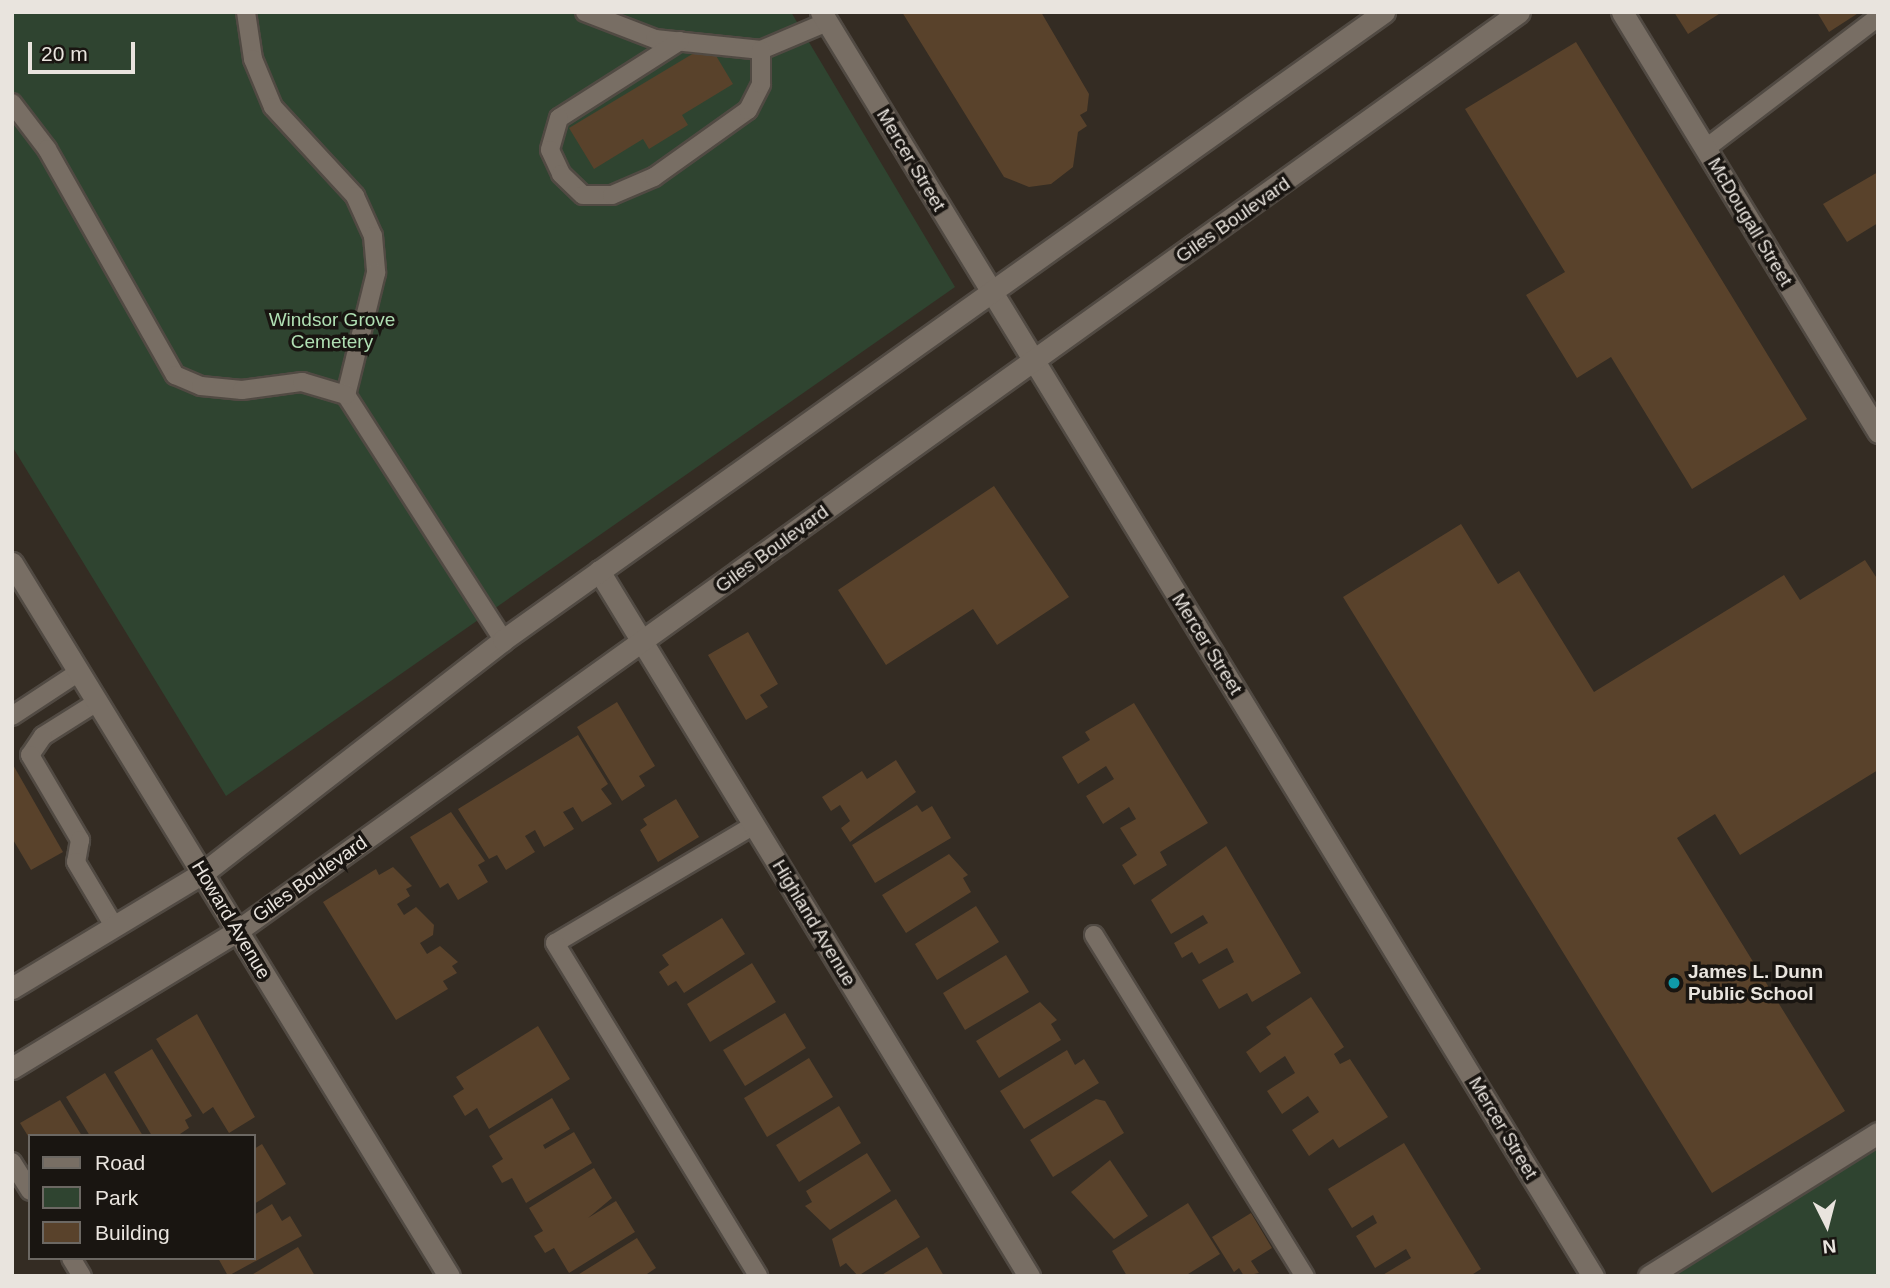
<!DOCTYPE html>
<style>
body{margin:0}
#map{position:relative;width:1890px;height:1288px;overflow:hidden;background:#342c23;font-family:Arial,sans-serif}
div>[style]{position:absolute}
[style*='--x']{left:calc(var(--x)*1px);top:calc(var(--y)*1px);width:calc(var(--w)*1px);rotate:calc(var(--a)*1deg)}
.green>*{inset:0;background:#2f4430}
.building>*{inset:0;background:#59422b}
.roads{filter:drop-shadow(2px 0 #514a43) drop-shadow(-2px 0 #514a43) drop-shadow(0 2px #514a43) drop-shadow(0 -2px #514a43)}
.lane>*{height:18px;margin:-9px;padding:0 9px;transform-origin:9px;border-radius:9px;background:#786e64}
.street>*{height:21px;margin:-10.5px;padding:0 10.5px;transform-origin:10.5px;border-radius:10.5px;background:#786e64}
.secondary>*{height:21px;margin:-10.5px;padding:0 10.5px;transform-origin:10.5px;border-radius:10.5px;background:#786e64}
.dots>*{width:19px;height:19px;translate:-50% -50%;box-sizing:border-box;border:4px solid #191511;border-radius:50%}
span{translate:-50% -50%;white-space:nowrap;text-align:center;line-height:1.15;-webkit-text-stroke:7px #191511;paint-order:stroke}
.street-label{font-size:19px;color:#e9e4de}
.park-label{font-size:19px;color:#b0dfb3}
.poi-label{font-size:19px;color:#e9e4de;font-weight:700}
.left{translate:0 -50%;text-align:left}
.frame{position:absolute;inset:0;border:14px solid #e9e4de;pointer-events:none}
.legend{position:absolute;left:28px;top:1134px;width:228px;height:126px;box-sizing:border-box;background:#191511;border:2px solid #6c6863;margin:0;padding:9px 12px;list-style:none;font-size:21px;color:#e9e4de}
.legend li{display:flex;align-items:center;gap:14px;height:35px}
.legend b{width:35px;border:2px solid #6c6863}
.north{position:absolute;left:1792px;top:1190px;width:70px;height:70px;-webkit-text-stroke:5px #191511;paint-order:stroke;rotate:174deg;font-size:19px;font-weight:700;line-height:28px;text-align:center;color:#e9e4de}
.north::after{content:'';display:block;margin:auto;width:24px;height:32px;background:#e9e4de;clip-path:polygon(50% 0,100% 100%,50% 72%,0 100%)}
.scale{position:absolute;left:28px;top:42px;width:107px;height:32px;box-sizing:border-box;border:4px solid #e9e4de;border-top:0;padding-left:9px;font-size:21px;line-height:24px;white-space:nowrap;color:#e9e4de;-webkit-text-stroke:5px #191511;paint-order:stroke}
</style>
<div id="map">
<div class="green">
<i style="clip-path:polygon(12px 12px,791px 12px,955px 287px,226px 796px,12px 446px)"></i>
<i style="clip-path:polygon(1878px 1147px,1878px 1276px,1653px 1276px)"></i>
</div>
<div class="building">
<i style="clip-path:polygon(902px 12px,1041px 12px,1089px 94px,1087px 111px,1080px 115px,1087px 126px,1078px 132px,1073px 167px,1051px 184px,1029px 187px,1004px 177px)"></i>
<i style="clip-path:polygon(1674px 12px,1722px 12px,1688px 34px)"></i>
<i style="clip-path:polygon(1817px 12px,1860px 12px,1829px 32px)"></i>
<i style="clip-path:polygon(1576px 42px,1807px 419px,1692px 489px,1611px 357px,1577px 378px,1526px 295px,1565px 272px,1465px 109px)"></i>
<i style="clip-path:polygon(709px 44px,733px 84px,682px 115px,688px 125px,649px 149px,643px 139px,594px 169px,569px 128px)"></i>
<i style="clip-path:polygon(1878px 172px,1878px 223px,1847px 242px,1823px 204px)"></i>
<i style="clip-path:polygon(994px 486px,1069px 597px,997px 645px,973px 609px,886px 665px,838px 590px)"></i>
<i style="clip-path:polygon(1461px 524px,1498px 584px,1519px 571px,1594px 692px,1784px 575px,1800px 600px,1865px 560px,1878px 580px,1878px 770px,1740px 855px,1715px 814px,1677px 838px,1845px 1111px,1712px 1193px,1343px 597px)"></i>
<i style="clip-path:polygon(748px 632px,778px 684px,760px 695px,768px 707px,746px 720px,708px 655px)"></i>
<i style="clip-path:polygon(617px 702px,655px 766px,639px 776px,645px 786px,622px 801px,577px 727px)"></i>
<i style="clip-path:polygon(1134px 703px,1208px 823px,1160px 852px,1167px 865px,1134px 885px,1122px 865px,1137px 855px,1120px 828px,1136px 819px,1129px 807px,1103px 824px,1086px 796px,1114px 779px,1106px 766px,1078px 784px,1062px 757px,1090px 740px,1085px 732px)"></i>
<i style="clip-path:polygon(578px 735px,608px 784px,601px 789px,612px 804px,582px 822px,573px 807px,563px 812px,574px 829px,544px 847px,535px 830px,525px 836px,535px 852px,506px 870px,497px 855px,489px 859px,458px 809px)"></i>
<i style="clip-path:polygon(896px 760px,916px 792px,850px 842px,841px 828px,850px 821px,840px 805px,831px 811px,822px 797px,862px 771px,867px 779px)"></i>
<i style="clip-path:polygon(12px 763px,63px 852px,31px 870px,12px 838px)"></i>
<i style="clip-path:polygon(676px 799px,699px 837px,658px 862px,640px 830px,647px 825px,643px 819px)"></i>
<i style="clip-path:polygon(917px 805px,922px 812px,932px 806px,951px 838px,875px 883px,852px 845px)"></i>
<i style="clip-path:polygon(451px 812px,485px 861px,478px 865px,488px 882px,458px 900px,448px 883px,440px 888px,410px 837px)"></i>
<i style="clip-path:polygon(1226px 846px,1301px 973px,1252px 1002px,1247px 993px,1219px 1009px,1202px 980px,1234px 962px,1227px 948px,1199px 964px,1192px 952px,1182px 958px,1174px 943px,1208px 923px,1203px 915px,1171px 934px,1151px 900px)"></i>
<i style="clip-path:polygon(949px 854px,968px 875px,963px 878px,971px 892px,906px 933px,882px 895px)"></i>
<i style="clip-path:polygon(393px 867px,412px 886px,406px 889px,410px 896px,397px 904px,404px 915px,416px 907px,434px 925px,433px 935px,420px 943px,427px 954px,440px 946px,458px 962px,452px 966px,457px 973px,443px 981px,448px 989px,396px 1020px,323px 902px,376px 869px,379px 875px)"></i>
<i style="clip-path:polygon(976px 906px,999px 942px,937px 980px,915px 944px)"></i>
<i style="clip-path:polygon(722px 918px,745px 954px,684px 993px,676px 981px,668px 986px,659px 972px,669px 965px,662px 955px)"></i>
<i style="clip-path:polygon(1006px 955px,1029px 992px,965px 1030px,943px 993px)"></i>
<i style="clip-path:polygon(752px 963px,776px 1002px,710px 1042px,687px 1004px)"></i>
<i style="clip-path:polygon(1311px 997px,1344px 1047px,1334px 1054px,1340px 1064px,1350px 1059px,1388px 1117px,1339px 1148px,1333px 1139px,1309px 1156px,1292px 1130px,1319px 1112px,1308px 1096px,1282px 1114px,1267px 1091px,1295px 1073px,1285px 1056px,1260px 1073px,1246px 1052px,1271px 1034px,1266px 1027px)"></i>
<i style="clip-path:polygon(1040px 1002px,1057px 1020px,1051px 1024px,1061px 1040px,999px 1078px,976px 1041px)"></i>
<i style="clip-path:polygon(785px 1013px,806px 1048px,745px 1086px,723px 1050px)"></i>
<i style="clip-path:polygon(197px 1014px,255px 1117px,229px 1133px,213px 1107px,203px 1114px,156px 1039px)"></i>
<i style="clip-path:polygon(538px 1026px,570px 1079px,489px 1129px,477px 1108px,465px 1116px,453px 1096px,464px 1089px,456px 1077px)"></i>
<i style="clip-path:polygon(152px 1049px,192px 1116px,185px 1120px,189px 1128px,177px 1136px,152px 1136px,114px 1072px)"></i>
<i style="clip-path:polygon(1067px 1050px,1075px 1065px,1084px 1059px,1099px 1083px,1024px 1129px,1000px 1091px)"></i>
<i style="clip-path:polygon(809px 1058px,833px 1097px,767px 1137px,744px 1098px)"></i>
<i style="clip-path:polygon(105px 1073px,143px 1136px,90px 1136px,66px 1097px)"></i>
<i style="clip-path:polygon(552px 1098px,570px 1129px,543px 1145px,545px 1149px,574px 1132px,592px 1163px,526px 1203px,512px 1178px,502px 1183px,492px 1166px,503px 1159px,489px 1136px)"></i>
<i style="clip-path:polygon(1096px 1099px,1105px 1101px,1124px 1133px,1053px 1177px,1030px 1140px)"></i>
<i style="clip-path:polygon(60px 1100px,82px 1136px,28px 1136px,20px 1123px)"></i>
<i style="clip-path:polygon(839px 1106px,861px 1143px,799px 1182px,776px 1145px)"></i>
<i style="clip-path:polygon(1404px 1143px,1481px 1269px,1470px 1276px,1381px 1276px,1411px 1258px,1406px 1249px,1375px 1268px,1356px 1236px,1377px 1223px,1373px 1215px,1352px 1228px,1328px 1189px)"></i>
<i style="clip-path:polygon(262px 1144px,286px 1184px,254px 1204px,254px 1149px)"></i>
<i style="clip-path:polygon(867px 1153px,891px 1191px,830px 1230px,805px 1206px,812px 1202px,806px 1191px)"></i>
<i style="clip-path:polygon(1110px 1160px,1148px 1216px,1114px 1239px,1071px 1192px)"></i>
<i style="clip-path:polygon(594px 1168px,612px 1198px,588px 1218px,616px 1201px,635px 1232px,569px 1273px,554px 1248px,545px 1253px,534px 1236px,543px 1231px,529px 1208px)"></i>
<i style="clip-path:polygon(896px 1199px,920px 1237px,858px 1276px,846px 1263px,840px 1267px,832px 1239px)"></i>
<i style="clip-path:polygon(1188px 1203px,1220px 1254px,1185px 1276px,1127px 1276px,1112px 1251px)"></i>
<i style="clip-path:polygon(272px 1204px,282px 1221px,290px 1216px,302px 1236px,228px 1276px,218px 1258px,254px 1258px,254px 1215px)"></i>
<i style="clip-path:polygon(1251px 1213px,1272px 1248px,1251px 1261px,1259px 1273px,1244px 1276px,1239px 1268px,1234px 1272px,1212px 1237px)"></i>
<i style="clip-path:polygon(637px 1238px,656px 1268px,644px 1276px,576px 1276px)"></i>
<i style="clip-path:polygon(298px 1247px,315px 1276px,250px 1276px)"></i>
<i style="clip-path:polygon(927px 1247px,944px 1276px,880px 1276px)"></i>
</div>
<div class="roads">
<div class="lane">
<i style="--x:246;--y:12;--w:48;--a:81.5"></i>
<i style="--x:253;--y:59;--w:52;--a:67.4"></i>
<i style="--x:273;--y:107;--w:121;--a:47.3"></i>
<i style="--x:355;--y:196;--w:44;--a:65.8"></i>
<i style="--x:373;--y:236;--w:37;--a:85"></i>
<i style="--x:376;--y:273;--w:126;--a:103.8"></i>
<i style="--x:346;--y:395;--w:291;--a:57.3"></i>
<i style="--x:585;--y:12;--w:75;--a:21.1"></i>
<i style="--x:655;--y:39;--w:107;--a:5.9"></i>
<i style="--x:761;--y:50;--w:72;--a:-23"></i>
<i style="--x:680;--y:41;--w:143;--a:147.5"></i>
<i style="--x:559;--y:118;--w:33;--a:106"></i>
<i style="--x:550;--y:150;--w:26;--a:65"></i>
<i style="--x:561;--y:174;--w:30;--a:44"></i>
<i style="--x:583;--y:195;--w:29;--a:0"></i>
<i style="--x:612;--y:195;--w:46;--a:-23.2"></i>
<i style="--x:654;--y:177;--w:115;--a:-35.5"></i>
<i style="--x:748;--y:110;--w:29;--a:-63"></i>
<i style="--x:761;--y:84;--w:34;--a:-90"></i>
<i style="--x:12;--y:103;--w:58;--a:52.7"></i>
<i style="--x:47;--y:149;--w:260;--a:60.5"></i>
<i style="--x:175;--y:375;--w:28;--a:23"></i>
<i style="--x:201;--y:386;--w:41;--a:5.6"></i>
<i style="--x:242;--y:390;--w:61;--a:-7.6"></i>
<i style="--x:302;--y:382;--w:46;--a:16.5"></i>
<i style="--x:1705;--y:149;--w:218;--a:-37.3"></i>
<i style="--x:97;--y:702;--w:64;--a:147.8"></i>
<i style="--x:43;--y:736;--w:23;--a:124"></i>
<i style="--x:30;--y:755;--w:99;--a:59.5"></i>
<i style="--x:80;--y:840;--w:22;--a:100"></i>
<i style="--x:76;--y:862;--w:74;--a:59.3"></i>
<i style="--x:12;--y:716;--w:80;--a:-33.3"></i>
<i style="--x:754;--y:825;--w:231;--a:149.3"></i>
<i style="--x:555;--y:943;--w:390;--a:58.6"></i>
<i style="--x:1094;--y:935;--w:401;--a:58.3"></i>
<i style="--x:12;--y:1162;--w:34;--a:58"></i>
<i style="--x:71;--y:1258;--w:21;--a:59"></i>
</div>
<div class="street">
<i style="--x:821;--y:12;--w:1481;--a:58.59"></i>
<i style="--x:1622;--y:12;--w:492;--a:58.6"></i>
<i style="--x:599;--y:571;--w:826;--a:58.62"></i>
<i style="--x:12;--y:988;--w:223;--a:-31.1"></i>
<i style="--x:12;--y:1068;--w:263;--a:-31.3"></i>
<i style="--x:1649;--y:1276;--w:270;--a:-32"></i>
</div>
<div class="secondary">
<i style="--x:12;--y:563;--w:836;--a:58.5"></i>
<i style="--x:203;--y:873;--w:380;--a:-37.8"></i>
<i style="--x:503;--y:640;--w:1082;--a:-35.48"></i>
<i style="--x:237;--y:931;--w:1577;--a:-35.63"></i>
</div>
</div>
<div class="dots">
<i style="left:1674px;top:983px;background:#0f9aa8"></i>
</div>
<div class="street-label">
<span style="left:911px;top:160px;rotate:59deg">Mercer Street</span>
<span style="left:1233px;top:220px;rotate:-35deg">Giles Boulevard</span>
<span style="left:1750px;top:222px;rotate:59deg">McDougall Street</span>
<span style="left:772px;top:549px;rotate:-36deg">Giles Boulevard</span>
<span style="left:1207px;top:644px;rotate:58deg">Mercer Street</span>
<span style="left:310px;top:879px;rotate:-35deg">Giles Boulevard</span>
<span style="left:231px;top:920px;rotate:59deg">Howard Avenue</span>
<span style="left:814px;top:923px;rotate:59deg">Highland Avenue</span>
<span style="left:1503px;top:1128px;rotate:59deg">Mercer Street</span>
</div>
<div class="park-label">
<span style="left:332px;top:331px">Windsor Grove<br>Cemetery</span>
</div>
<div class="poi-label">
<span class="left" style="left:1688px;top:983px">James L. Dunn<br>Public School</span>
</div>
<div class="frame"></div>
<ul class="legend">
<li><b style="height:9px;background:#786e64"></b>Road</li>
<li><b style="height:19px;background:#2f4430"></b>Park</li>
<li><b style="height:19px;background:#59422b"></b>Building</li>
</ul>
<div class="north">N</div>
<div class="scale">20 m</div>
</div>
